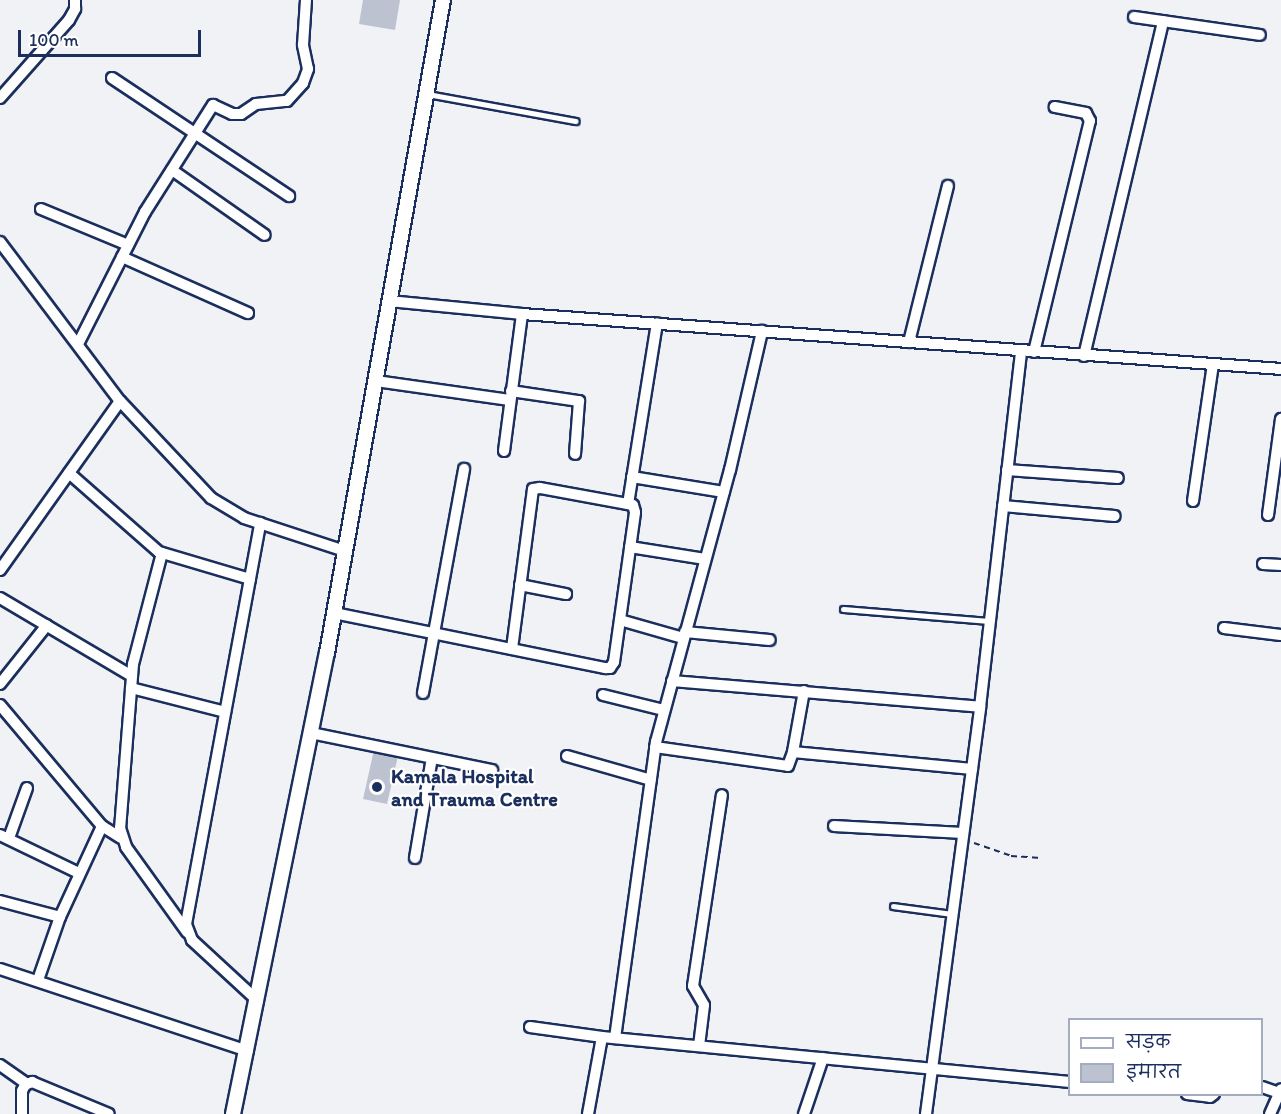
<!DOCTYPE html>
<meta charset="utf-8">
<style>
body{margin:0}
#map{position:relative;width:1281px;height:1114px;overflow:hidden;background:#f1f2f5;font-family:Itim,"Playpen Sans Deva",sans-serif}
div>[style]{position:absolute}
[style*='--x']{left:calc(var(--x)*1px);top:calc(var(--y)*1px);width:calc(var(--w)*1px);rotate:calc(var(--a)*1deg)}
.building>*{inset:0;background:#bcc2d0}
.path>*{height:2px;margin-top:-1px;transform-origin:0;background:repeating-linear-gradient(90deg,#1b2f5e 0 6px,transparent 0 10.5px)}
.roads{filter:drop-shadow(2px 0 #1b2f5e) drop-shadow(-2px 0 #1b2f5e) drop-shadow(0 2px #1b2f5e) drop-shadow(0 -2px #1b2f5e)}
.lane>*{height:5px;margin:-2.5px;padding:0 2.5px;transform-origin:2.5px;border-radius:2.5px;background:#fff}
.street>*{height:10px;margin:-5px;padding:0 5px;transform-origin:5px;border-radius:5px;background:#fff}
.secondary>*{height:14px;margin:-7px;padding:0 7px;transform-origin:7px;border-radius:7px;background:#fff}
.dots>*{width:16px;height:16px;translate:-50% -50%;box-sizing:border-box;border:3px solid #fff;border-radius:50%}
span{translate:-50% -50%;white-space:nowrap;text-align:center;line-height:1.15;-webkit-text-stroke:4.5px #fff;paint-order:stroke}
.poi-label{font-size:20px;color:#1b2f5e;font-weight:700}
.left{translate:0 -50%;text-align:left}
.legend{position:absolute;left:1068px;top:1018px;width:195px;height:78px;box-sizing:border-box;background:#fff;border:2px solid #a4acbf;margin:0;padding:8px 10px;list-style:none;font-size:18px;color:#1b2f5e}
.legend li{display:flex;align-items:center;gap:12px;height:30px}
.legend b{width:30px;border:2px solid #a4acbf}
.scale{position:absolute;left:18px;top:30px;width:183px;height:27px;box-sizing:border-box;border:3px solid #1b2f5e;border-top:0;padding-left:8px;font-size:18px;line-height:21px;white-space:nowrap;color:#1b2f5e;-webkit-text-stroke:4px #fff;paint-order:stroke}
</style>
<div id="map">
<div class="building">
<i style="clip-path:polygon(363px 0,400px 0,395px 30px,359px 24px)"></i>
<i style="clip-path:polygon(374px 750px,398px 756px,387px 804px,363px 799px)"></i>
</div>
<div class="path">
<i style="--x:974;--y:843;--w:39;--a:19"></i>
<i style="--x:1011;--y:856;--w:30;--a:4"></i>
</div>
<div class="roads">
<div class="lane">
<i style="--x:427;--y:94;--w:151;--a:10.3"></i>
<i style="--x:843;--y:609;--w:147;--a:4.7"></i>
<i style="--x:893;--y:906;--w:61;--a:7.6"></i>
</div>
<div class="street">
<i style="--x:1134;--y:17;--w:127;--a:8.1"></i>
<i style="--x:112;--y:78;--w:213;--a:33.7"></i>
<i style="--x:0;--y:98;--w:104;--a:-48.5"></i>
<i style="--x:69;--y:20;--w:13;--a:-61"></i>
<i style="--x:75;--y:9;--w:9;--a:-90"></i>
<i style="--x:172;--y:170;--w:113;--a:35"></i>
<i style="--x:41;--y:209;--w:94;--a:22.5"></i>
<i style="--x:0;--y:242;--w:199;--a:53"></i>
<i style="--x:120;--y:401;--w:133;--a:46.8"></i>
<i style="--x:211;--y:498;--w:39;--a:31"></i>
<i style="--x:244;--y:518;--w:106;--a:18.1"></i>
<i style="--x:122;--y:257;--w:138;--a:24"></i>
<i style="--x:389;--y:301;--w:134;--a:5.6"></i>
<i style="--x:522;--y:314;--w:761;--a:4.14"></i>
<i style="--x:909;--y:342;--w:161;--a:-76"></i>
<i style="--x:78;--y:344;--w:148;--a:-63.1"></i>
<i style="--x:145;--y:212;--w:127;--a:-57.6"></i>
<i style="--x:213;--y:105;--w:21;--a:25"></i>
<i style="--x:232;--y:114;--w:9;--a:0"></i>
<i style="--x:241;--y:114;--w:18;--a:-34"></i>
<i style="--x:256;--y:104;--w:31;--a:-6"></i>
<i style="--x:287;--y:101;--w:24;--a:-48"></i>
<i style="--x:303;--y:83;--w:15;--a:-70"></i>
<i style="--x:308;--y:69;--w:25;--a:-102"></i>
<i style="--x:303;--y:45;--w:45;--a:-86.2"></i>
<i style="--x:1034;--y:352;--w:238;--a:-76.4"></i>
<i style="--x:1090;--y:121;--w:9;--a:-117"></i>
<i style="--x:1086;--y:113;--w:32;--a:-169"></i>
<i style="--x:1084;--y:356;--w:344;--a:-76.7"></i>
<i style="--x:376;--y:381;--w:135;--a:8.1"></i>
<i style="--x:511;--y:391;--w:69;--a:8.4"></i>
<i style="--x:579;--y:401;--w:53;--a:94.3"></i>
<i style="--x:504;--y:451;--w:138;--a:-82.5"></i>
<i style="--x:1007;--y:470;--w:111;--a:4.1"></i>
<i style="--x:69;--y:473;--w:120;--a:41.3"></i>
<i style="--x:159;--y:552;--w:95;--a:16.5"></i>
<i style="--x:632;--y:477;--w:93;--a:9.3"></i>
<i style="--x:1193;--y:501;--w:138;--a:-81.7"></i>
<i style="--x:628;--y:504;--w:183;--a:-80.9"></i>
<i style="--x:1003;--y:506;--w:112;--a:5.1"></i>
<i style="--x:1268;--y:515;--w:97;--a:-82.3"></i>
<i style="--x:630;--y:547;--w:76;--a:9.1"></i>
<i style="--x:162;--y:553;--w:115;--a:104.6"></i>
<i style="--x:133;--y:664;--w:165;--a:94.5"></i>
<i style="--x:120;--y:828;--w:20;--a:72"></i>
<i style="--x:126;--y:847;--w:105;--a:54.3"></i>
<i style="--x:1263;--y:564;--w:18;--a:3"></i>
<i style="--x:0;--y:570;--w:207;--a:-54.6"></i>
<i style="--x:520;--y:585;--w:47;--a:11.1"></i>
<i style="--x:0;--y:598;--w:153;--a:30.6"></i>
<i style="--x:334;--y:613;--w:277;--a:11.5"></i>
<i style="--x:605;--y:668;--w:5;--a:0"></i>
<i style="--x:610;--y:668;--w:7;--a:-56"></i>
<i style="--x:614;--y:662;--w:151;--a:-82"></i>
<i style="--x:635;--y:512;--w:7;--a:-106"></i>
<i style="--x:633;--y:505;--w:95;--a:-169.6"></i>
<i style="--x:540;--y:488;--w:7;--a:172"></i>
<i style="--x:533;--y:489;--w:161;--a:97.5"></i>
<i style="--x:620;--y:620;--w:66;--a:15.9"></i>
<i style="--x:1224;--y:628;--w:57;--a:7"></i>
<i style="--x:685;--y:632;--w:85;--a:5.4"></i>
<i style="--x:672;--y:681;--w:309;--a:4.8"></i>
<i style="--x:0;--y:684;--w:75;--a:-51.5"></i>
<i style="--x:131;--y:688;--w:97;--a:14.3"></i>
<i style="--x:423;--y:693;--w:228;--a:-79.6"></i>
<i style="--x:603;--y:695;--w:63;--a:13.8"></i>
<i style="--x:0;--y:705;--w:158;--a:49.9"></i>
<i style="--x:102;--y:826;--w:22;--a:32"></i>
<i style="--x:311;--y:733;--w:185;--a:11.6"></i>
<i style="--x:655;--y:747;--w:134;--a:8.1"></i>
<i style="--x:788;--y:766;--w:15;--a:-70"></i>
<i style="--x:793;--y:752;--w:62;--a:-79.8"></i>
<i style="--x:793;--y:752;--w:180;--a:5.4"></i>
<i style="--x:567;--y:756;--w:87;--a:15.9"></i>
<i style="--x:834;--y:826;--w:129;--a:3.1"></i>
<i style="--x:0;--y:835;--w:88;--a:25.7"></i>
<i style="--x:9;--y:838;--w:53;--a:-70.2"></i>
<i style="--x:415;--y:858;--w:101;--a:-80.4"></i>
<i style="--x:0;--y:901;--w:62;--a:14.9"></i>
<i style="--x:0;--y:969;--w:261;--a:18.3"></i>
<i style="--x:38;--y:980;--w:67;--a:-70.8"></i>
<i style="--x:60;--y:917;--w:100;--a:-65.2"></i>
<i style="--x:258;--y:1001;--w:90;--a:-137.3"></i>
<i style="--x:192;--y:940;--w:17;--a:-111"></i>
<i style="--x:186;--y:924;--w:408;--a:-79.5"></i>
<i style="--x:530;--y:1027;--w:73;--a:7.9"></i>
<i style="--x:602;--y:1037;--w:470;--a:5.5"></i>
<i style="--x:615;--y:1038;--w:299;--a:-82.1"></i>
<i style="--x:656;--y:742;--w:282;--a:-74.8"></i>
<i style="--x:730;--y:470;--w:143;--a:-77"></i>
<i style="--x:699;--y:1046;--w:41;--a:-83"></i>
<i style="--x:704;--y:1005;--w:22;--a:-120"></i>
<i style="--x:693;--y:986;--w:193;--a:-81.4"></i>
<i style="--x:0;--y:1065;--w:32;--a:35"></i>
<i style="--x:1262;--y:1087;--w:18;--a:19"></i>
<i style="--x:1187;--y:1094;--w:23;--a:7"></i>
<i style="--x:1210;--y:1097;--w:5;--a:-37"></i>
<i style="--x:22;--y:1114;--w:23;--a:-90"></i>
<i style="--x:22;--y:1091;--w:7;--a:-63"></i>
<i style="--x:25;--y:1085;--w:8;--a:-23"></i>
<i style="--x:32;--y:1082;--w:83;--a:22.6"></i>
<i style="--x:588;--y:1114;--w:78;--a:-79.7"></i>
<i style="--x:804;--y:1114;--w:59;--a:-71.3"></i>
<i style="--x:926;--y:1114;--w:411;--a:-82.4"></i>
<i style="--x:980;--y:707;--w:358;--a:-83.4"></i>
<i style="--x:1270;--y:1114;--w:27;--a:-66"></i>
</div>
<div class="secondary">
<i style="--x:233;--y:1114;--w:470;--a:-78.5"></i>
<i style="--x:327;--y:653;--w:663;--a:-79.93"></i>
</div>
</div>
<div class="dots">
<i style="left:377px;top:787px;background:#1b2f5e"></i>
</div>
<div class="poi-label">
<span class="left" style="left:391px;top:788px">Kamala Hospital<br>and Trauma Centre</span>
</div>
<ul class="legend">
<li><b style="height:8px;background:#fff"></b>सड़क</li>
<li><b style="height:16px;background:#bcc2d0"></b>इमारत</li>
</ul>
<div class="scale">100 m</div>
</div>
